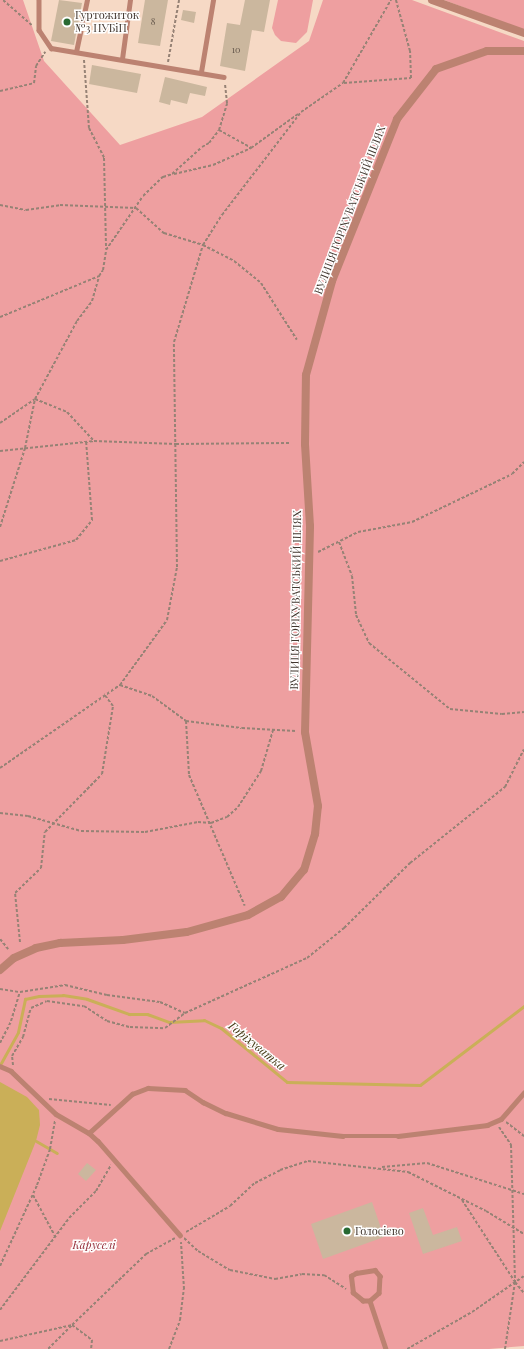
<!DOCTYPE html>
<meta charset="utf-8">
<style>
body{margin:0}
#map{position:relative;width:524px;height:1349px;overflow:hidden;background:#f6d9c5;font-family:"Playfair Display",serif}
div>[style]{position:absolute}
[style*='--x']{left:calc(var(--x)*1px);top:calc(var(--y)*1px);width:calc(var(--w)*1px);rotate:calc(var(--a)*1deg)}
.green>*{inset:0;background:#ee9fa0}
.water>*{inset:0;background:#caaf58}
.stream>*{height:3px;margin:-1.5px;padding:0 1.5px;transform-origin:1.5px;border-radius:1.5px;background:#caaf58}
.building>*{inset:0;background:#cbb79e}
.path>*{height:2px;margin-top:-1px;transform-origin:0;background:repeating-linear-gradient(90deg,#968275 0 3px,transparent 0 5px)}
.service>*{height:4.5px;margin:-2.25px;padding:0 2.25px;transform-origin:2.25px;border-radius:2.25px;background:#bc8271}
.minor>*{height:8px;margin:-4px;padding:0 4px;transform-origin:4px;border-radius:4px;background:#bc8271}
.tertiary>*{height:8px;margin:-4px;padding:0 4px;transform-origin:4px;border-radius:4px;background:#bc8271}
.dots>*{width:11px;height:11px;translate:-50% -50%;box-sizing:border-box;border:2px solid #fff;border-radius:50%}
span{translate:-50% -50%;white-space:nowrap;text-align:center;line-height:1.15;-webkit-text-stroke:3px #fff;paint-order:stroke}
.number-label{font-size:9px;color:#64574b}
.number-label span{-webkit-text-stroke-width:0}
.poi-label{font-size:11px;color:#42372f}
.left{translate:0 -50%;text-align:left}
.street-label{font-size:11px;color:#42372f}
.park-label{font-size:11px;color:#932935;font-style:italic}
.water-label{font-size:12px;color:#453914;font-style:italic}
</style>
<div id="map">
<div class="green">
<i style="clip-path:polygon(0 0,23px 0,44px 61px,120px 145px,202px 117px,309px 41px,323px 0,412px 0,524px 41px,524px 1346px,489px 1349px,0 1349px)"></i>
<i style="clip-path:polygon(278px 0,313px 0,307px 32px,296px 43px,281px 41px,275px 35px,272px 28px)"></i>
<i style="clip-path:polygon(444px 0,524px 0,524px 30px)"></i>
</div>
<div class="water">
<i style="clip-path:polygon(0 1082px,27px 1097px,39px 1110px,40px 1125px,36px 1141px,0 1231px)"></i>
</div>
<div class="stream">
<i style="--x:1;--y:1063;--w:35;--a:-61"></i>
<i style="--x:18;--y:1032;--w:34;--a:-78"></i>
<i style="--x:25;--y:999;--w:14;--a:-12"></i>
<i style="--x:39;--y:996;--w:24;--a:-2"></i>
<i style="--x:63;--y:995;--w:24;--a:9"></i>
<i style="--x:87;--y:999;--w:45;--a:19.7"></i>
<i style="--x:129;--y:1014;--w:18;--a:0"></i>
<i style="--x:147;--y:1014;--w:23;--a:20"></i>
<i style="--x:169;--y:1022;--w:35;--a:-3"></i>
<i style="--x:204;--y:1020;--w:19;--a:25"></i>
<i style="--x:221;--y:1028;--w:85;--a:39.3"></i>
<i style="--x:287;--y:1082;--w:133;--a:1.3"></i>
<i style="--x:420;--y:1085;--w:131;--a:-37.2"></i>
<i style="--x:36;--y:1141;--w:24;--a:30"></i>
</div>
<div class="building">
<i style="clip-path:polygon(59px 0,82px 3px,74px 45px,51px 41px)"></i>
<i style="clip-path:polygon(145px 0,168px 0,160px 46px,138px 43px)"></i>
<i style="clip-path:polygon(245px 0,270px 0,264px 32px,252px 30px,245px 71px,220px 66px,227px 23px,240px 25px)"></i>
<i style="clip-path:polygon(183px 10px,196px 12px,194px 23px,181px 20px)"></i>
<i style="clip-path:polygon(92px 65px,141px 74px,137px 93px,89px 84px)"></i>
<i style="clip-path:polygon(165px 77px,207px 87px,205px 96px,190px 93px,187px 104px,171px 100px,170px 105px,159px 102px)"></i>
<i style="clip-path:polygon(87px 1163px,96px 1170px,86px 1181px,78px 1174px)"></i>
<i style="clip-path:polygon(372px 1202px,384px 1237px,323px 1259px,311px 1224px)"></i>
<i style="clip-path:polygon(423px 1208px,433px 1235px,457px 1227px,462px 1241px,423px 1254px,409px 1213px)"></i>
</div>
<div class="path">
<i style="--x:3;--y:0;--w:38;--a:41"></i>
<i style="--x:84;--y:60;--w:68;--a:85.8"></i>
<i style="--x:89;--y:128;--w:34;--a:63"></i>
<i style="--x:104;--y:158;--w:91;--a:88.7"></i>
<i style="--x:168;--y:62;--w:63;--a:-79.9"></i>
<i style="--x:344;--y:83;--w:67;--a:-4.3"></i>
<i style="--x:411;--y:78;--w:27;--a:-92"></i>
<i style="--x:410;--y:51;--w:53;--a:-105.4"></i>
<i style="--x:0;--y:91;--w:35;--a:-13"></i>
<i style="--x:34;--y:83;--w:17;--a:-83"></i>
<i style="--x:36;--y:66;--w:17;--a:-57"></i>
<i style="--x:219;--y:130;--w:37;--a:29"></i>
<i style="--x:174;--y:174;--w:40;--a:-13"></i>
<i style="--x:213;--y:165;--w:42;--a:-24.1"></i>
<i style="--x:251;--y:148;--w:58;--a:-35.9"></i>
<i style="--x:0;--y:205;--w:26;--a:11"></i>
<i style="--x:26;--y:210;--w:34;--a:-8"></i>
<i style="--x:60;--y:205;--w:76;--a:2.3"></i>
<i style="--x:136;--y:208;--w:38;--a:42"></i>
<i style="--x:164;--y:233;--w:41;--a:17.1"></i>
<i style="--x:203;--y:245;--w:35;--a:27"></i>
<i style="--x:234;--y:261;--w:35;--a:39"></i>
<i style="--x:261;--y:283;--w:67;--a:57.7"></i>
<i style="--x:0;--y:317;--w:107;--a:-22.5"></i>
<i style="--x:0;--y:423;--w:42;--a:-34.4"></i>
<i style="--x:35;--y:399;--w:35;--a:22"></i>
<i style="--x:67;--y:412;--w:40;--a:47"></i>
<i style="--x:0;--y:451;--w:95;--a:-6.1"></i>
<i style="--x:94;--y:441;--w:82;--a:2.1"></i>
<i style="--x:176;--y:444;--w:114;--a:-0.5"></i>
<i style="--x:0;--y:527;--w:83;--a:-72.4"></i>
<i style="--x:25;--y:448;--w:50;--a:-78.5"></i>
<i style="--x:35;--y:399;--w:89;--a:-61.7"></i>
<i style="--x:77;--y:321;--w:25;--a:-53"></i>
<i style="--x:92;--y:301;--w:26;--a:-74"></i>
<i style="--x:99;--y:276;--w:7;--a:-56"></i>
<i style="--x:103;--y:270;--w:20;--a:-81"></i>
<i style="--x:106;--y:250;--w:65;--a:-55.6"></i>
<i style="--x:143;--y:196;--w:28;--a:-44"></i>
<i style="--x:163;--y:177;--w:9;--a:-18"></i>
<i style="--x:172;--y:174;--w:40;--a:-42"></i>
<i style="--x:202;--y:147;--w:8;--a:-30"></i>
<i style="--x:209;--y:143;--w:16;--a:-52"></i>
<i style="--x:219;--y:130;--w:28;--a:-73"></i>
<i style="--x:227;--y:103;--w:19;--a:-96"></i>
<i style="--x:339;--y:542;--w:36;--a:69"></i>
<i style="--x:352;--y:576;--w:39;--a:84"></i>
<i style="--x:356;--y:615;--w:31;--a:65"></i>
<i style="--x:369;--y:643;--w:104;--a:39.2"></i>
<i style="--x:450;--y:709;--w:52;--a:5.5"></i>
<i style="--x:502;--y:714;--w:22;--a:-5"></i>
<i style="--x:318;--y:552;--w:45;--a:-26.6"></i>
<i style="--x:358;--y:532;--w:55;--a:-10.5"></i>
<i style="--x:412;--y:522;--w:111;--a:-25.6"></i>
<i style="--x:512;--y:474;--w:17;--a:-45"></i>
<i style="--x:0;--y:561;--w:79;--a:-15.4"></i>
<i style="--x:76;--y:540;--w:26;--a:-51"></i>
<i style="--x:92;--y:520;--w:79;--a:-94.3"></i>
<i style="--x:120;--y:685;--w:34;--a:19"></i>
<i style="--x:152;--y:696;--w:42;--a:36.3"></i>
<i style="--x:186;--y:721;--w:56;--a:7.1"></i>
<i style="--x:242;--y:728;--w:54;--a:3.2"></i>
<i style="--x:186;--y:721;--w:54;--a:86.8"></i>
<i style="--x:189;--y:775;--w:142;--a:66.9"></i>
<i style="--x:0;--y:768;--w:146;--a:-34.7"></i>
<i style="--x:120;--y:685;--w:80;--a:-54.1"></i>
<i style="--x:167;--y:620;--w:54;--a:-79.3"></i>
<i style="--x:177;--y:567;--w:225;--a:-90.8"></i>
<i style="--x:174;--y:342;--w:101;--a:-73.4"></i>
<i style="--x:203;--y:245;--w:36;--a:-58"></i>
<i style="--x:222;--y:215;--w:130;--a:-52.5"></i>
<i style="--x:301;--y:112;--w:51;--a:-34.6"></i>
<i style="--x:343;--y:83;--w:96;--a:-60"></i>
<i style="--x:0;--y:813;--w:28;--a:6"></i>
<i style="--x:28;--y:816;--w:55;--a:15.8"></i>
<i style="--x:81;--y:831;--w:64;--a:0.9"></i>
<i style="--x:145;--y:832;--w:54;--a:-10.7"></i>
<i style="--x:198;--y:822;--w:13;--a:4"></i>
<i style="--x:211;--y:823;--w:17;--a:-21"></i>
<i style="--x:227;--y:817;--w:15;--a:-42"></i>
<i style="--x:238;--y:807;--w:43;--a:-57.4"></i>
<i style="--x:261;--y:771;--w:43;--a:-73.7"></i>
<i style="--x:0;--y:939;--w:13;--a:51"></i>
<i style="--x:20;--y:942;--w:49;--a:-95.8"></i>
<i style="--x:15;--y:893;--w:36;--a:-44"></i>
<i style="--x:41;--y:868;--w:36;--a:-84"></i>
<i style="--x:45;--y:832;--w:81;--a:-45.5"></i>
<i style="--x:102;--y:774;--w:69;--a:-80.8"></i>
<i style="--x:113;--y:706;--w:15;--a:-127"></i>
<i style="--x:0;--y:989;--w:20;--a:9"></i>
<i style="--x:0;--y:1043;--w:25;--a:-63"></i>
<i style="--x:11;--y:1021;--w:30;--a:-73"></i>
<i style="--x:20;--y:992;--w:46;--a:-8.8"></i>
<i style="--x:65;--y:985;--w:43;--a:13.4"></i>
<i style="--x:107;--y:995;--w:53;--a:7.5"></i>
<i style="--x:160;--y:1002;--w:27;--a:24"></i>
<i style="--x:185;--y:1013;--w:134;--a:-24.3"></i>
<i style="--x:307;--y:958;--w:48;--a:-39"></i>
<i style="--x:344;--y:928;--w:93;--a:-44.6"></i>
<i style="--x:410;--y:863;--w:122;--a:-38.7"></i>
<i style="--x:505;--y:787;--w:42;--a:-63.4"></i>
<i style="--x:13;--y:1065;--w:9;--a:-96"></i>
<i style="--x:12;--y:1056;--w:22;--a:-60"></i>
<i style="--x:23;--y:1037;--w:30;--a:-75"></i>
<i style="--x:31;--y:1008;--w:17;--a:-24"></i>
<i style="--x:47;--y:1001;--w:37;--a:8"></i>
<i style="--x:84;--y:1006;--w:27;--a:33"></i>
<i style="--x:107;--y:1021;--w:24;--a:15"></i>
<i style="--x:130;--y:1027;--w:35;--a:2"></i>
<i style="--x:165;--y:1028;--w:25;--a:-37"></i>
<i style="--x:49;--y:1099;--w:62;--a:5.5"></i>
<i style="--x:506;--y:1122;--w:23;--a:38"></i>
<i style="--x:499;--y:1127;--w:22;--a:56"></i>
<i style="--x:511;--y:1145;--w:137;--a:88.3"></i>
<i style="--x:515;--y:1282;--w:14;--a:51"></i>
<i style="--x:382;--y:1167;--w:45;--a:-5.1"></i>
<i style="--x:427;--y:1163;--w:102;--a:17.7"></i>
<i style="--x:33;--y:1195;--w:47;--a:61.8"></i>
<i style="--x:462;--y:1200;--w:98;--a:57.1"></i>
<i style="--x:515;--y:1282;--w:68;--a:98.5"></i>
<i style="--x:186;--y:1232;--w:51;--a:-30.6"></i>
<i style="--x:230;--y:1206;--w:34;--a:-43"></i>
<i style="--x:255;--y:1183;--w:28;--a:-27"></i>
<i style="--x:280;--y:1170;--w:29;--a:-18"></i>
<i style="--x:308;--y:1161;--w:101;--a:6.3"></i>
<i style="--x:408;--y:1172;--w:87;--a:26.6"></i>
<i style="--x:486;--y:1211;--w:44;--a:31.2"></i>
<i style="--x:184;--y:1238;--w:19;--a:43"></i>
<i style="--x:198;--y:1251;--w:37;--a:31"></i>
<i style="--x:230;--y:1270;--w:46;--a:11.3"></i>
<i style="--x:275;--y:1279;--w:27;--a:-10"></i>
<i style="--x:302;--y:1274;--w:22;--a:3"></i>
<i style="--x:324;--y:1275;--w:26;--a:32"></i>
<i style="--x:0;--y:1266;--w:89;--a:-65.4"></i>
<i style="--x:37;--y:1185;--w:38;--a:-70"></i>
<i style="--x:50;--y:1149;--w:29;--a:-80"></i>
<i style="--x:0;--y:1310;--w:115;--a:-53.1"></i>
<i style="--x:69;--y:1218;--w:38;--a:-45"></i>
<i style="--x:96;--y:1191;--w:30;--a:-60"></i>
<i style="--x:0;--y:1341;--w:74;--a:-12.5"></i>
<i style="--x:72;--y:1325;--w:103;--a:-43.8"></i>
<i style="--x:146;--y:1254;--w:33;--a:-29"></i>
<i style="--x:48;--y:1349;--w:34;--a:-45"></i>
<i style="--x:72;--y:1325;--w:25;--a:37"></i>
<i style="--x:92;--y:1340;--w:9;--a:96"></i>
<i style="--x:169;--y:1349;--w:31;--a:-69"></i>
<i style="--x:180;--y:1320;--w:31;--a:-83"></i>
<i style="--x:184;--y:1289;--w:47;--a:-93.7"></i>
<i style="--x:407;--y:1349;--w:75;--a:-29.6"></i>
<i style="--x:472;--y:1312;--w:63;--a:-34.7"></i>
</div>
<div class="service">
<i style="--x:39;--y:0;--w:30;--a:90"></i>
<i style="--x:39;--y:30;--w:22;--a:56"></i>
<i style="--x:51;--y:48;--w:175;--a:9.5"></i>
<i style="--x:76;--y:52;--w:53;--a:-78.1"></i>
<i style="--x:122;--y:59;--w:60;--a:-82.3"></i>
<i style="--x:201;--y:72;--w:73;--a:-80.5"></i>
<i style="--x:0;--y:1066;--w:12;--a:24"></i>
<i style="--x:11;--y:1071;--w:62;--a:43.7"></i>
<i style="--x:56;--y:1114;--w:38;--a:30"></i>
<i style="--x:89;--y:1133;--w:12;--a:42"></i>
<i style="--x:98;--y:1141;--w:125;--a:48.9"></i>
<i style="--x:89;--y:1133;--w:58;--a:-42.2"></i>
<i style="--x:132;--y:1094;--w:17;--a:-21"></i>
<i style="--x:148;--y:1088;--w:37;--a:3"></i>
<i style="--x:185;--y:1090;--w:22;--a:34"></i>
<i style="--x:203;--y:1102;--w:25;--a:26"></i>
<i style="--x:226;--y:1113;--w:54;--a:17.1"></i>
<i style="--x:278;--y:1129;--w:65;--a:6.1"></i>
<i style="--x:343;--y:1136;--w:55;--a:0"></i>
<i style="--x:398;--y:1136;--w:90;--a:-7"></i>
<i style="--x:487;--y:1125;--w:15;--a:-23"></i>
<i style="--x:501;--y:1119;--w:35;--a:-49"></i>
<i style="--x:375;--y:1270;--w:8;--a:50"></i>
<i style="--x:380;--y:1276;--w:17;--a:93"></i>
<i style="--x:379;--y:1293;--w:12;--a:138"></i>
<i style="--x:370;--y:1301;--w:7;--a:180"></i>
<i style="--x:363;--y:1301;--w:13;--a:-141"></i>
<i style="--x:353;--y:1293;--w:17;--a:-97"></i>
<i style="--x:351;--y:1276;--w:6;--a:-31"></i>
<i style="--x:356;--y:1273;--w:19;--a:-9"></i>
<i style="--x:370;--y:1301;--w:51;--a:71.6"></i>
</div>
<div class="minor">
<i style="--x:0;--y:970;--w:18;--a:-41"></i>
<i style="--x:14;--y:958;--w:24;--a:-24"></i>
<i style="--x:36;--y:948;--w:25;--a:-12"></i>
<i style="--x:60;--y:943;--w:63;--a:-2.7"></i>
<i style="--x:123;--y:940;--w:64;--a:-7.1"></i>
<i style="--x:187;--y:932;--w:63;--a:-15.6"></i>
<i style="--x:248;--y:915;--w:38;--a:-29"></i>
<i style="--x:281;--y:897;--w:35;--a:-50"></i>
<i style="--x:304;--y:870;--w:38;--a:-73"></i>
<i style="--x:315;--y:834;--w:28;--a:-84"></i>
<i style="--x:318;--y:806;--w:75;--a:-100"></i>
<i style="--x:305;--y:732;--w:206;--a:-88.6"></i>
<i style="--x:310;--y:526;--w:82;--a:-93.5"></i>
<i style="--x:305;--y:444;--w:69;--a:-89.2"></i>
<i style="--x:306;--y:375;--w:98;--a:-74.5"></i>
<i style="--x:332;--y:281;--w:175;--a:-68.1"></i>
<i style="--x:397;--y:119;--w:63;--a:-52"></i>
<i style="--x:436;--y:69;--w:54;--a:-19.4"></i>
<i style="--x:487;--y:51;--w:37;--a:0"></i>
</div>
<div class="tertiary">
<i style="--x:432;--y:0;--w:98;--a:19.7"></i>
</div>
<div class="dots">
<i style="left:67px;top:22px;background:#286932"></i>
<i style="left:347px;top:1231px;background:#286932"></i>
</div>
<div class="number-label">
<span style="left:153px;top:21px">8</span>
<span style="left:236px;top:49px">10</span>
</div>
<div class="poi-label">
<span class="left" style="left:75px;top:22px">Гуртожиток<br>№3 НУБіП</span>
<span class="left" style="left:355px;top:1231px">Голосієво</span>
</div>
<div class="street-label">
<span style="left:350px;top:210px;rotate:-69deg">ВУЛИЦЯ ГОРІХУВАТСЬКИЙ ШЛЯХ</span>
<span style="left:296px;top:600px;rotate:-89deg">ВУЛИЦЯ ГОРІХУВАТСЬКИЙ ШЛЯХ</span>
</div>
<div class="park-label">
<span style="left:94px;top:1245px">Каруселі</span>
</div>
<div class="water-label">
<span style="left:257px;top:1046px;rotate:39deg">Горіхуватка</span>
</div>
</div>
